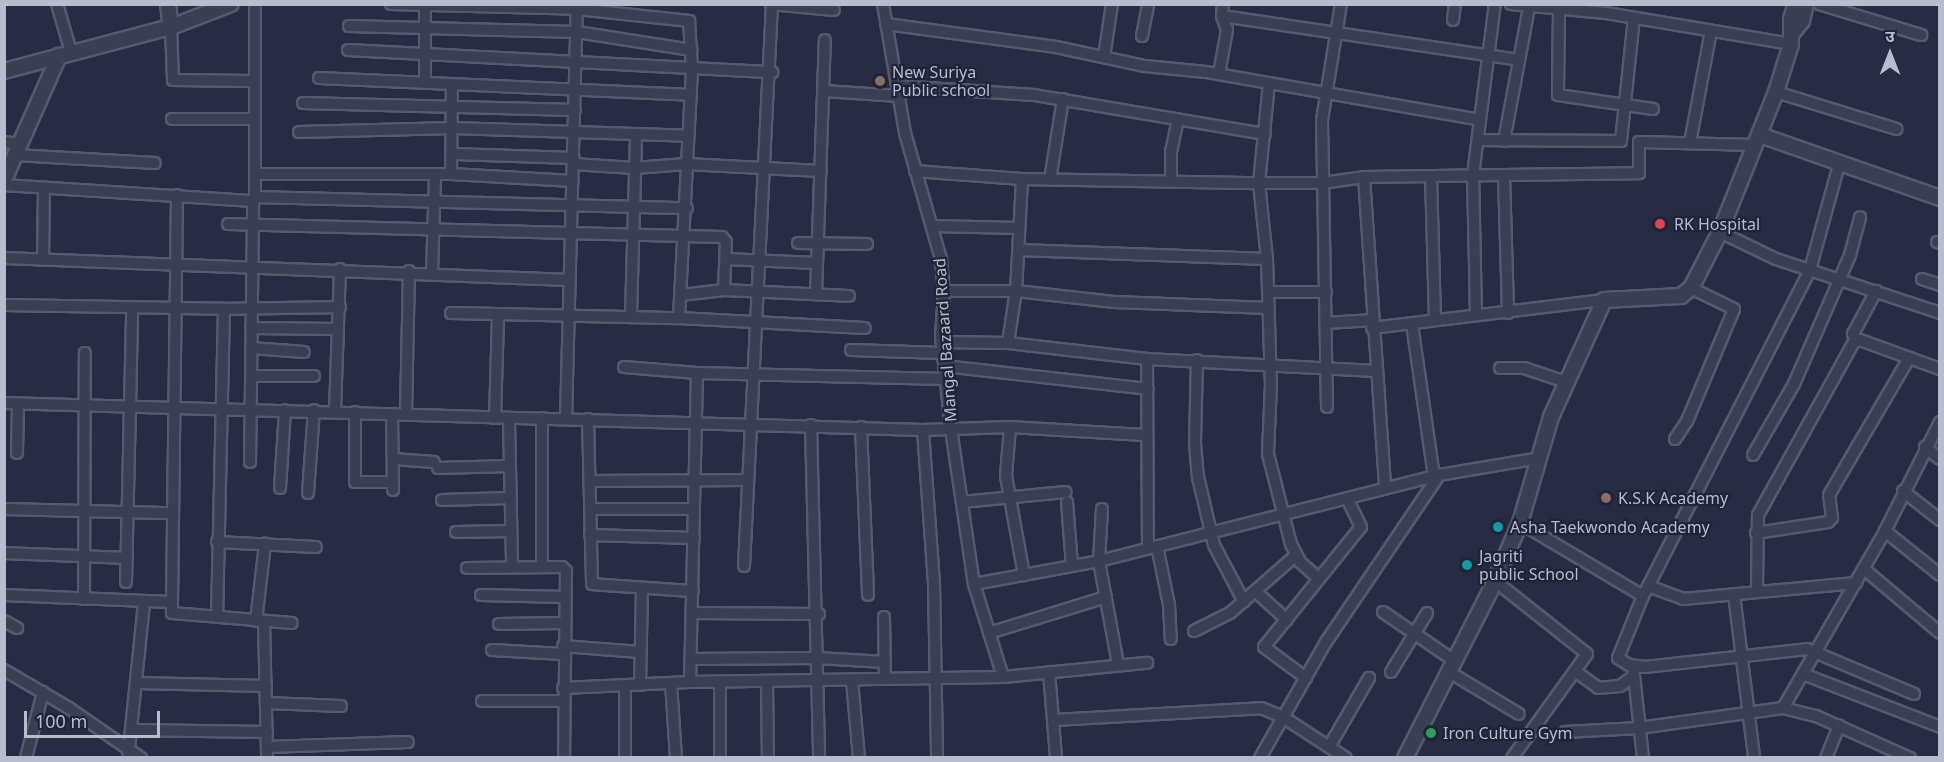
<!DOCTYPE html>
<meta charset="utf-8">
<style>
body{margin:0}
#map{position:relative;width:1944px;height:762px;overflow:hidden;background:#272c44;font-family:"Noto Sans","Noto Sans Devanagari",sans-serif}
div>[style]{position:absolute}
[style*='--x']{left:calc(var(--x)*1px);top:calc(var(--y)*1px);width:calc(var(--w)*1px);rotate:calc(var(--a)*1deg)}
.roads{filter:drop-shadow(2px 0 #575a6e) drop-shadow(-2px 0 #575a6e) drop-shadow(0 2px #575a6e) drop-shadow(0 -2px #575a6e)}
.minor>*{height:10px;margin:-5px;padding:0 5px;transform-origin:5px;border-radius:5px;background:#3b3f53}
.tertiary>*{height:14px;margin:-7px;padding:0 7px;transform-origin:7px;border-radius:7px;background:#3b3f53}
.dots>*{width:16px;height:16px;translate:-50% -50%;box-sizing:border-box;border:3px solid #202439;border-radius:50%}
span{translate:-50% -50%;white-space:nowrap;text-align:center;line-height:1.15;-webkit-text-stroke:4.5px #202439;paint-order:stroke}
.poi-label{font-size:16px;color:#b9bccd}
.left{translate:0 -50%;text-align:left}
.street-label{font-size:16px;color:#b9bccd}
.frame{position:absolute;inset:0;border:6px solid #b9bccd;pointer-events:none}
.north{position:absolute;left:1860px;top:24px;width:60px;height:60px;-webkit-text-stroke:4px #202439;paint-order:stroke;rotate:0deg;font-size:16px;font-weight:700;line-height:24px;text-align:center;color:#b9bccd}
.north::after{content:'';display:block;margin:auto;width:21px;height:27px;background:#b9bccd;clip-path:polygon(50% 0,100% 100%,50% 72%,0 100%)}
.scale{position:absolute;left:24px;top:711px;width:136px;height:27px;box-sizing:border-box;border:3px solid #b9bccd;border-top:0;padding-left:8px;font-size:18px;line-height:21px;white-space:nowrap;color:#b9bccd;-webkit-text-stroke:4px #202439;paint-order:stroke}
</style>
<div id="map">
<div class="roads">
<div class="minor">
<i style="--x:57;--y:4;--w:50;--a:73.7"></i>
<i style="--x:391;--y:4;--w:186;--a:1.5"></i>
<i style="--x:577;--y:9;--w:113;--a:6.1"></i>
<i style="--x:689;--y:21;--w:48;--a:86.4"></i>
<i style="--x:692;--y:69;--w:249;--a:93"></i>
<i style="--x:771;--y:4;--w:63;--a:5.4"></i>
<i style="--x:883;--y:4;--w:131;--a:80.3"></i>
<i style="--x:905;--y:133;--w:131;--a:74.1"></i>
<i style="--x:941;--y:259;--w:32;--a:85"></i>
<i style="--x:944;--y:291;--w:45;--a:93.8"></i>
<i style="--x:941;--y:336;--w:94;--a:83.9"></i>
<i style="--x:951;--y:429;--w:157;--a:81.6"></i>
<i style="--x:974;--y:584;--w:97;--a:72.7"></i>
<i style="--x:1223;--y:4;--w:12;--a:95"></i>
<i style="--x:1222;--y:16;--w:300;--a:8.4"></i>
<i style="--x:1511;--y:4;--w:95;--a:5.4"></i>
<i style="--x:1606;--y:13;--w:188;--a:9.5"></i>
<i style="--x:1819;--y:4;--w:107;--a:16.9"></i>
<i style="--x:425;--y:6;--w:77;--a:90"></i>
<i style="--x:1559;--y:10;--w:85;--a:90.7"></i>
<i style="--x:1558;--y:95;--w:96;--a:8.4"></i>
<i style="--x:1453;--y:20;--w:16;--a:-83"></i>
<i style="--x:886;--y:24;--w:172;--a:7.7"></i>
<i style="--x:1056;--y:47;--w:91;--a:12.1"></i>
<i style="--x:1145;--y:66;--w:61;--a:5.6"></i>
<i style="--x:1206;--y:72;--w:278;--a:9.9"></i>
<i style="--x:349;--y:26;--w:228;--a:1.5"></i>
<i style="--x:577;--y:32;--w:116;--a:8.9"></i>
<i style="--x:171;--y:27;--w:53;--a:87.8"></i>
<i style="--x:173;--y:80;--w:80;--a:0.7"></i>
<i style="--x:1142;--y:36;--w:33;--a:-79"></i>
<i style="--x:348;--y:50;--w:425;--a:3"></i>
<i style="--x:1104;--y:57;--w:54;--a:-81.4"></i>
<i style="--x:1219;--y:74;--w:45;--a:-79.7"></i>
<i style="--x:1227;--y:30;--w:15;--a:-110"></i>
<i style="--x:319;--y:78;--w:372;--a:2.6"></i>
<i style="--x:1269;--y:83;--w:100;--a:95.7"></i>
<i style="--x:1259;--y:183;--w:76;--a:84"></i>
<i style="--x:1267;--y:259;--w:125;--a:88.2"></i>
<i style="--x:1271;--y:384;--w:70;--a:92.5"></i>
<i style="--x:1268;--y:454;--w:93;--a:75.7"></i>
<i style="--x:1291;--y:544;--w:20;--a:63"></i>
<i style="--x:1300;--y:562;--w:24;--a:42"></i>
<i style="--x:897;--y:86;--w:137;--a:3.8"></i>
<i style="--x:1034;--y:95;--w:234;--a:9.6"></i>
<i style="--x:824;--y:91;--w:75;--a:3.8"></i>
<i style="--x:1776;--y:92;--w:126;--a:17.1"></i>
<i style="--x:303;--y:103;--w:272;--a:1.5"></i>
<i style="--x:172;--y:119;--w:80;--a:0"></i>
<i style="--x:299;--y:132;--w:154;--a:-1.5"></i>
<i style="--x:453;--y:128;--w:235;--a:1.9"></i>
<i style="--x:1478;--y:140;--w:143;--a:0.4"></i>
<i style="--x:1621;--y:141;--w:124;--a:-84"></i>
<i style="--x:1504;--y:141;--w:136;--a:-79.4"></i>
<i style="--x:4;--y:142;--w:16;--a:7"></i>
<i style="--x:1690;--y:143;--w:114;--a:-79.4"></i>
<i style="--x:454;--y:154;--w:120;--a:1.9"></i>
<i style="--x:15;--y:155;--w:140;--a:3.3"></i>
<i style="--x:1840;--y:161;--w:113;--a:105.4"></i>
<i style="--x:1810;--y:270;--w:366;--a:117.1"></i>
<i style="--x:1643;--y:596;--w:67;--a:112"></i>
<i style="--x:1618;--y:658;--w:13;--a:32"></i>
<i style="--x:1629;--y:665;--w:16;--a:7"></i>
<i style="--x:1645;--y:667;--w:163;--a:-6.3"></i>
<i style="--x:1807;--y:649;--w:116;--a:22.8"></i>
<i style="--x:573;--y:164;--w:61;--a:3.8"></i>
<i style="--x:634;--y:168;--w:52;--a:-4.4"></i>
<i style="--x:686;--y:164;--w:135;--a:3"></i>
<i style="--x:915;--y:171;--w:107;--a:4.3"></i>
<i style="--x:1022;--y:179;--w:237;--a:1"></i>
<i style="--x:1259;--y:183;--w:63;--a:0"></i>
<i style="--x:1322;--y:183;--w:42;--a:-8.1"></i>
<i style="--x:1364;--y:177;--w:275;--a:-0.8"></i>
<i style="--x:1639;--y:173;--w:31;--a:-90"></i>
<i style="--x:1639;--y:142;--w:116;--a:1.5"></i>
<i style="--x:255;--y:174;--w:196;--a:0"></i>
<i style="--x:451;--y:174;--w:122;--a:3.3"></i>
<i style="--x:451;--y:174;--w:90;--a:-89.4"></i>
<i style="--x:1431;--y:176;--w:142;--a:88.4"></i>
<i style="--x:1504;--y:176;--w:137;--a:88.3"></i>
<i style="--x:1364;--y:177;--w:312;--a:86.1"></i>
<i style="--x:1050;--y:180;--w:82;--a:-80.9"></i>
<i style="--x:1171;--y:181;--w:29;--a:-90"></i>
<i style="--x:1171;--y:152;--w:33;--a:-78"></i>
<i style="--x:4;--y:185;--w:250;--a:3.7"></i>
<i style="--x:253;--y:201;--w:4;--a:-63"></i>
<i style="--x:255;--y:197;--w:432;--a:1.5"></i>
<i style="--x:177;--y:195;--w:418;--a:90.7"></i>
<i style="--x:172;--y:613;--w:120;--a:4.8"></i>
<i style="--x:255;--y:197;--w:193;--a:-90"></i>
<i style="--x:228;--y:224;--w:494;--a:1.5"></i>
<i style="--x:722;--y:237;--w:6;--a:51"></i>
<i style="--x:726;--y:242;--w:48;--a:92.4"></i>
<i style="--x:933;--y:226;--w:86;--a:1.3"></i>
<i style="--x:1720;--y:232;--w:62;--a:25.7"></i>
<i style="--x:1776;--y:259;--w:173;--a:18.2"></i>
<i style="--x:1937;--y:242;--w:3;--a:18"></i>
<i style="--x:798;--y:243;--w:69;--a:0.8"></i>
<i style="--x:1019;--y:250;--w:248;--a:2.1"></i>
<i style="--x:4;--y:258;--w:565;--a:2.23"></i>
<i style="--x:726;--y:259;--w:91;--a:2.5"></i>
<i style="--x:43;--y:260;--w:72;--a:-89.2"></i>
<i style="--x:432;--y:272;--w:98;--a:-88.2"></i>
<i style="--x:1922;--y:279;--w:19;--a:18"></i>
<i style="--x:944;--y:291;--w:72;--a:0"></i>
<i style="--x:1016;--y:291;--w:99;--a:6.4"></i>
<i style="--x:1114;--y:302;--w:155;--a:2.2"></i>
<i style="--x:1268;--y:292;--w:58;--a:0"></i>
<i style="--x:816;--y:294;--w:254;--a:-88"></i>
<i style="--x:681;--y:295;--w:43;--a:-6.6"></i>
<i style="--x:724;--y:290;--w:125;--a:2.7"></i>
<i style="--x:4;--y:305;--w:220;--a:1"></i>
<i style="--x:451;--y:313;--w:228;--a:1.3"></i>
<i style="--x:679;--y:318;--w:186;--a:3.1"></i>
<i style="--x:1476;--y:315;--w:140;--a:-91.2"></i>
<i style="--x:1473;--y:175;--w:172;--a:-82.7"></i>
<i style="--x:631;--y:316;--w:182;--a:-88.4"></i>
<i style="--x:1327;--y:323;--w:45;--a:-3.8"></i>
<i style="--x:1412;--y:324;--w:154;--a:81.8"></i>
<i style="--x:251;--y:328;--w:87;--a:0.7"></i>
<i style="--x:1372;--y:328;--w:234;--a:-6.9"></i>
<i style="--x:1856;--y:340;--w:7;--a:-117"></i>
<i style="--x:1853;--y:334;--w:49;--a:-61.9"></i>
<i style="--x:942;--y:342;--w:66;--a:0.9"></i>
<i style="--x:1008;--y:343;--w:140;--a:6.6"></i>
<i style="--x:1147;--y:359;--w:188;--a:89.7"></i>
<i style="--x:1008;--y:343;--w:53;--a:-81.3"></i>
<i style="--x:1016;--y:291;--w:112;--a:-86.9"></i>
<i style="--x:251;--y:348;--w:53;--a:4.3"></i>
<i style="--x:851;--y:350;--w:92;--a:1.9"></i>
<i style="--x:1147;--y:359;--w:229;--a:3"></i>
<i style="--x:1197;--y:360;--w:84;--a:91.4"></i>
<i style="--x:1195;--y:444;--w:33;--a:85"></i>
<i style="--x:1198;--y:477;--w:70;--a:76.8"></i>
<i style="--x:1214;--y:545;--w:64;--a:62.2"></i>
<i style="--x:944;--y:366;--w:205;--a:6.4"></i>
<i style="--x:624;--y:367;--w:73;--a:4.7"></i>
<i style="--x:697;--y:373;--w:249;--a:1.4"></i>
<i style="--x:1500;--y:368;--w:24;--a:0"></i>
<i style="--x:1524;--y:368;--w:44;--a:18.4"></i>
<i style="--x:251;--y:376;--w:63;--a:0"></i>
<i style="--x:4;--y:403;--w:919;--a:1.68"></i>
<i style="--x:923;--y:430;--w:87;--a:-2"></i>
<i style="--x:1010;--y:427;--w:134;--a:3.4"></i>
<i style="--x:1327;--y:407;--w:287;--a:-91"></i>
<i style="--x:1322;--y:120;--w:118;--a:-80.7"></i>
<i style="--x:335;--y:411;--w:142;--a:-88"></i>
<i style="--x:355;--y:412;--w:70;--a:90"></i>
<i style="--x:355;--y:482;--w:38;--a:0"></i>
<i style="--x:392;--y:414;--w:76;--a:89.2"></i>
<i style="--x:406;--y:414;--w:143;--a:-88.8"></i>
<i style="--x:495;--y:418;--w:102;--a:-88.3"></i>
<i style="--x:509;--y:418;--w:148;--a:88.8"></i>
<i style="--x:566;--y:419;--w:415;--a:-88.5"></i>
<i style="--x:588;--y:419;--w:165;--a:88.6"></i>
<i style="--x:592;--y:584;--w:101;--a:4"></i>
<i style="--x:811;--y:425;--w:333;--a:88.6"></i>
<i style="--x:861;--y:427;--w:168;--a:87.6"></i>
<i style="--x:1010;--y:427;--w:49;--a:94.7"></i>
<i style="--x:1006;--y:476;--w:101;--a:79.7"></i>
<i style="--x:923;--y:430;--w:152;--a:85.9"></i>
<i style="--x:934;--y:582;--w:176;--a:89"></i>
<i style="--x:1675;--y:439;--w:22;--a:-56"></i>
<i style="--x:1687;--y:421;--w:121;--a:-67.2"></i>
<i style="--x:1734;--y:309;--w:48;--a:-154"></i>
<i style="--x:1925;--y:447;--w:19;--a:39"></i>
<i style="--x:17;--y:453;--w:49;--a:-88.8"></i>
<i style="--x:1753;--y:455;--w:82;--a:-60"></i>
<i style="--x:1794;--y:384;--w:141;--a:-66.5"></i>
<i style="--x:1850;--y:255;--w:39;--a:-75"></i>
<i style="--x:393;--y:459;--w:41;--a:4.2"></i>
<i style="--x:250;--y:462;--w:261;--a:-89.3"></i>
<i style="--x:438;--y:468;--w:71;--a:-1.6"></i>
<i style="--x:591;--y:481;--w:156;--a:-0.4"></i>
<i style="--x:280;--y:488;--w:78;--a:-86.3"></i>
<i style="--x:1903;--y:491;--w:47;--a:38.1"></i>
<i style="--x:308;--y:493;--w:83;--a:-85.9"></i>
<i style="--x:442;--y:500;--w:67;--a:-1.7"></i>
<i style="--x:962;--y:502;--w:104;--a:-5.5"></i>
<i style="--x:1067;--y:502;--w:64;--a:85.5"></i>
<i style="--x:4;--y:509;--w:169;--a:1.4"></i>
<i style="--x:591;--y:509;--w:103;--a:0"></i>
<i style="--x:1102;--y:509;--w:52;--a:93.3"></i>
<i style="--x:1099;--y:561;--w:106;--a:79.6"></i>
<i style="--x:1520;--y:523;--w:143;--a:30.7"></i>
<i style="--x:1885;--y:531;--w:70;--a:38.7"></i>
<i style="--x:456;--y:532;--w:55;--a:-1"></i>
<i style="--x:1756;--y:533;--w:73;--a:-8.7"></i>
<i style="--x:1828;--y:522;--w:6;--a:-45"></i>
<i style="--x:1832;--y:518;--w:23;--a:-97"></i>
<i style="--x:1829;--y:495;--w:159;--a:-59.7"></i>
<i style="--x:590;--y:535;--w:104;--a:1.7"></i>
<i style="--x:217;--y:542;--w:99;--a:2.9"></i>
<i style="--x:1157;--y:546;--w:60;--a:78.5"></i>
<i style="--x:1169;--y:605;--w:34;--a:87"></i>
<i style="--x:4;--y:553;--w:123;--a:2.3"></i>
<i style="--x:542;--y:566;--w:148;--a:-90"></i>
<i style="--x:744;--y:566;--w:563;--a:-87.15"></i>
<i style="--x:467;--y:568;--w:95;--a:-0.6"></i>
<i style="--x:562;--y:567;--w:6;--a:45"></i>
<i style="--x:566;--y:571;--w:187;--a:90.6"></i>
<i style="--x:1864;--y:569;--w:99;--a:40.1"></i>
<i style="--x:1495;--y:581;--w:117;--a:38.4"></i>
<i style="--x:1587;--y:654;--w:128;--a:125.8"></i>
<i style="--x:126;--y:582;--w:273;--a:-88.7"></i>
<i style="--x:974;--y:584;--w:127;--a:-10.4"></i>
<i style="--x:1099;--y:561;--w:351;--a:-14.2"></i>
<i style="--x:1439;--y:475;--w:101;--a:-9.6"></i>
<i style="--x:1648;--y:586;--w:37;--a:20"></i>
<i style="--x:1683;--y:599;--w:174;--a:-5.3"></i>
<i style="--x:1255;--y:591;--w:43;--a:42.2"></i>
<i style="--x:1757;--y:592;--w:77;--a:-89.3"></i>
<i style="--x:1758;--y:515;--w:198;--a:-61"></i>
<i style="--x:1854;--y:342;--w:6;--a:-18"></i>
<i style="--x:1860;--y:340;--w:85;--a:19.9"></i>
<i style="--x:1734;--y:594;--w:165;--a:83"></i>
<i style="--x:4;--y:595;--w:167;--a:2.4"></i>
<i style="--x:481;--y:595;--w:85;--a:1.3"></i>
<i style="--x:84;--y:599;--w:246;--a:-89.8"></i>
<i style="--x:1383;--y:612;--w:88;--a:34.4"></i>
<i style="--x:693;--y:613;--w:126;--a:0.5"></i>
<i style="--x:217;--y:617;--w:308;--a:-88.7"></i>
<i style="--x:224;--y:309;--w:116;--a:-1"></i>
<i style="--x:884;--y:617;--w:62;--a:89.1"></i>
<i style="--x:4;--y:621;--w:15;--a:28"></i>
<i style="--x:256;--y:621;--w:78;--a:-83.3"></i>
<i style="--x:264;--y:622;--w:136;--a:88.7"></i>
<i style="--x:499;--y:624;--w:65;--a:-0.9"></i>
<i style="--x:1194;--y:631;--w:40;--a:-26.6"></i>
<i style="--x:1230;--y:613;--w:88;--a:-41.3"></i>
<i style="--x:989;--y:633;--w:122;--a:-17.1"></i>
<i style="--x:563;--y:646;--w:77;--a:4.5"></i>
<i style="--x:492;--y:650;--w:71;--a:3.2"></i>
<i style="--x:691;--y:659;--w:126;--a:-0.5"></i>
<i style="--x:817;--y:658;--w:68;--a:3.4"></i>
<i style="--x:1633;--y:666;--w:93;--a:83.8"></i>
<i style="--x:4;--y:670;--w:75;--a:30.3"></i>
<i style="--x:69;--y:708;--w:88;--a:34.8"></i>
<i style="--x:1575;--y:671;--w:29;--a:36"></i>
<i style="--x:1598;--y:688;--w:22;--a:-5"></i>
<i style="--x:1620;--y:686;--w:17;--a:-36"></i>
<i style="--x:1049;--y:672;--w:86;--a:85.3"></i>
<i style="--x:1391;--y:672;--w:69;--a:-58.6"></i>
<i style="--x:1451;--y:673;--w:79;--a:31.1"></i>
<i style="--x:1803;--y:674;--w:147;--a:21.1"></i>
<i style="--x:1306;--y:678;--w:52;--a:-143.6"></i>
<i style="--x:1264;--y:647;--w:154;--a:-51.1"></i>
<i style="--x:1361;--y:527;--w:32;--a:-116"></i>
<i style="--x:852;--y:680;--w:78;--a:84.9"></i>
<i style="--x:767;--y:681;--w:77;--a:89.3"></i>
<i style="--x:690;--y:682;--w:309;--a:-88.7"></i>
<i style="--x:720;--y:682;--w:76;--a:90"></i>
<i style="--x:137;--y:683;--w:129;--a:1.3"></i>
<i style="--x:671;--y:683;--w:75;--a:86.2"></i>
<i style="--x:640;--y:685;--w:96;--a:-88.8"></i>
<i style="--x:563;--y:688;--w:127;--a:-2.7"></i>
<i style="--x:690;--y:682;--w:313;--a:-0.9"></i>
<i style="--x:1003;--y:677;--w:145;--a:-5.6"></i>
<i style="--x:482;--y:701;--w:81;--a:0"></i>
<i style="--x:267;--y:703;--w:74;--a:2.3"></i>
<i style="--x:1783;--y:708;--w:204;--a:-60"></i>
<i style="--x:1885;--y:531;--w:122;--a:-63.2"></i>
<i style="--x:1055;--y:720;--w:206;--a:-3.3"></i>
<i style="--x:1261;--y:708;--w:24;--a:22"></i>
<i style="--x:1283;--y:717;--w:75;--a:33.1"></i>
<i style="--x:133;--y:730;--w:134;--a:0.9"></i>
<i style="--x:1565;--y:732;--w:74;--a:-3.1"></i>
<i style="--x:1639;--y:728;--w:145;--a:-7.9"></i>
<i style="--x:1783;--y:708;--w:34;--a:14"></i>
<i style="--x:1816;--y:716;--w:103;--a:24.1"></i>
<i style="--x:267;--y:747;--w:141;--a:-2"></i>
<i style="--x:1329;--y:747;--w:80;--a:-59.9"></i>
<i style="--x:26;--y:758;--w:68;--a:-75.6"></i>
<i style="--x:128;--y:758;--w:157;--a:-84.1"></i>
<i style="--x:625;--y:758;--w:72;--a:-90"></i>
<i style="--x:1260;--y:758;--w:133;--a:-60.4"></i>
<i style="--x:1326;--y:642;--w:202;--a:-55.9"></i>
<i style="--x:1826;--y:758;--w:35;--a:-68"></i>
</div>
<div class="tertiary">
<i style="--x:168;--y:4;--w:23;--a:83"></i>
<i style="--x:1793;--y:32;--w:14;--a:-51"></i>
<i style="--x:1802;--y:21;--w:17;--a:-77"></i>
<i style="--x:4;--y:71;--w:173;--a:-14.8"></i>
<i style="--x:171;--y:27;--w:64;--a:-21"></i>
<i style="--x:1760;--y:135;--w:191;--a:19.3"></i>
<i style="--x:4;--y:180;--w:136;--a:-66.1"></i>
<i style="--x:1405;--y:758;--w:199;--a:-63"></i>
<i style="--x:1495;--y:581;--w:63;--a:-66.7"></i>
<i style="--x:1520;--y:523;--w:110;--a:-73.7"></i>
<i style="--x:1551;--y:417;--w:128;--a:-65.6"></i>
<i style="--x:1604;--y:300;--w:77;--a:-3"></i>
<i style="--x:1681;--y:296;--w:13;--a:-39"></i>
<i style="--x:1691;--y:288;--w:63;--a:-62.6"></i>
<i style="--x:1720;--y:232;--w:151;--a:-68.2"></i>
<i style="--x:1776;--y:92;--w:50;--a:-72.6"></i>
<i style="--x:1791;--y:44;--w:25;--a:-90"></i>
<i style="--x:1791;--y:19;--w:16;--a:-72"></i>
</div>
</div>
<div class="dots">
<i style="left:880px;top:81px;background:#8d6e63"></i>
<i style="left:1660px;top:224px;background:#e0444e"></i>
<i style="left:1606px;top:498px;background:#8d6e63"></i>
<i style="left:1498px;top:527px;background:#0f9aa8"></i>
<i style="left:1467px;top:565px;background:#0f9aa8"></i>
<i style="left:1431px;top:733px;background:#2e9e5b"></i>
</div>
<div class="poi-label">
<span class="left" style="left:892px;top:81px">New Suriya<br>Public school</span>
<span class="left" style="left:1674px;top:224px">RK Hospital</span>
<span class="left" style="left:1618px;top:498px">K.S.K Academy</span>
<span class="left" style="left:1510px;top:527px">Asha Taekwondo Academy</span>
<span class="left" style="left:1479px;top:565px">Jagriti<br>public School</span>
<span class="left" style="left:1443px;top:733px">Iron Culture Gym</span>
</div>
<div class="street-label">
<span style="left:945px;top:340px;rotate:-94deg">Mangal Bazaard Road</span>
</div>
<div class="frame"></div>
<div class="north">उ</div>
<div class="scale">100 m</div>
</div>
